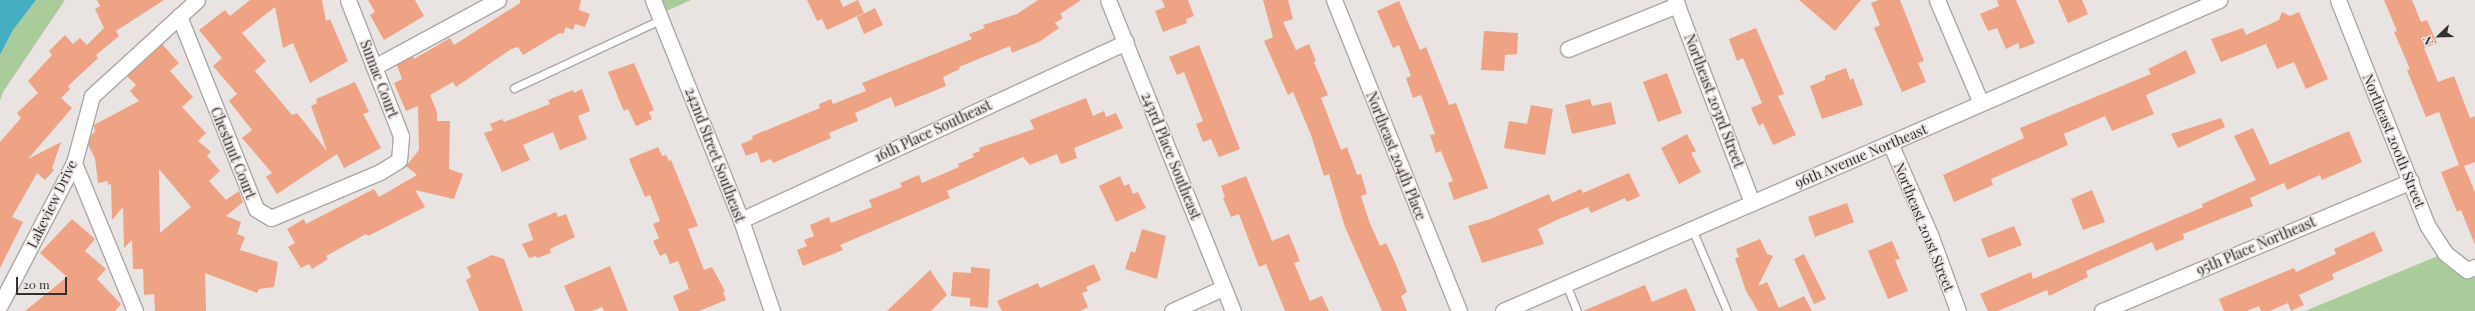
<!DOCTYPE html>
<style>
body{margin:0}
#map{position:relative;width:2475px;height:311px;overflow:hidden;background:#e9e3e1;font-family:"Playfair Display",serif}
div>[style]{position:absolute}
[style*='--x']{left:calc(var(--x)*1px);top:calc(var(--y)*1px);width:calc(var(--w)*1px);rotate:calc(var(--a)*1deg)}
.green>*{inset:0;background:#a9cc9a}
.water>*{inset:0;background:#44adbf}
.building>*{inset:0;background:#eda384}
.roads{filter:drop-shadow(1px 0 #aca7a5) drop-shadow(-1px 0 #aca7a5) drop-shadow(0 1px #aca7a5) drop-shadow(0 -1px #aca7a5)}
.service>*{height:7px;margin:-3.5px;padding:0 3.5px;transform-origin:3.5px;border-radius:3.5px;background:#fff}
.minor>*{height:15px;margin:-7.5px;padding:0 7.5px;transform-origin:7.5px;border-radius:7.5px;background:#fff}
span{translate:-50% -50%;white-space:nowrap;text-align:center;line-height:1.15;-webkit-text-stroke:3px #e9e3e1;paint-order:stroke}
.street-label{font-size:14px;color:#333130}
.north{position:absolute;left:2419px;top:16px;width:40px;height:40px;-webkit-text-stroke:3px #e9e3e1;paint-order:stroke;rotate:247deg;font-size:11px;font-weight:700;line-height:16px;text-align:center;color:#333130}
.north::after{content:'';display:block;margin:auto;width:14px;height:18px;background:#333130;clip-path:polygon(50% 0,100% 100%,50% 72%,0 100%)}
.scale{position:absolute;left:16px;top:277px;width:51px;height:18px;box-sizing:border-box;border:2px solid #333130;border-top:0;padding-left:5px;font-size:12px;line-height:14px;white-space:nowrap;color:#333130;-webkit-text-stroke:3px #e9e3e1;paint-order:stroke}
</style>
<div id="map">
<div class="green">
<i style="clip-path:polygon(36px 0,65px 0,3px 92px,0 101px,0 55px,13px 30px)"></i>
<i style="clip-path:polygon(655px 0,691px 0,660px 14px)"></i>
<i style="clip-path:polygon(2445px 253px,2475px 267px,2475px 311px,2305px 311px)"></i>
</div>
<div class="water">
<i style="clip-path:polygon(0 0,36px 0,13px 30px,0 55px)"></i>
</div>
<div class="building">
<i style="clip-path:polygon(97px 0,164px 0,116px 31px,119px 36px,96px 55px,98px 58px,68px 86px,70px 89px,61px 98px,72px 108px,28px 159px,61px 142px,52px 168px,54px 170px,45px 180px,37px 173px,12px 217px,23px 222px,0 268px,0 142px,21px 118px,17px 113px,38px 93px,28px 81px,52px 55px,49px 51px,65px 35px,73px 44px,80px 38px,87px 45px,104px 28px,95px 9px,100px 6px)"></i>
<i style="clip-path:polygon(250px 0,322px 0,326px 21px,330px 19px,348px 61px,310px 83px,293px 43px,283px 48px,275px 7px,242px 33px,266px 61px,255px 71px,292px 115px,297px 113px,327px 151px,311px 106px,317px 103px,316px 99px,355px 82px,369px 112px,363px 114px,381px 148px,344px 168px,337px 154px,277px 194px,266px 177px,272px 173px,242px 138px,252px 130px,229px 101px,237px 94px,213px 66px,222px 58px,199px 30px,225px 10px,230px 16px)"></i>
<i style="clip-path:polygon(368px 0,415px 0,424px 16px,384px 40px,370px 15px,375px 12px)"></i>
<i style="clip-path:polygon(520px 0,581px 0,579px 10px,590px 14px,585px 27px,575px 24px,573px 30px,566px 27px,563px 34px,560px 33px,523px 55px,518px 47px,511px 49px,456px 87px,453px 82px,430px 95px,437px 112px,437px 121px,450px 121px,449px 169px,463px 174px,454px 199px,415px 190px,425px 207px,368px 236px,366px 234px,326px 256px,328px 259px,312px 269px,309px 264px,301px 268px,288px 247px,295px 243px,287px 229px,304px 219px,306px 224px,374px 189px,379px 197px,417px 175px,406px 166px,419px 150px,418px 106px,406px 111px,394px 83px,402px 79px,397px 65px,413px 56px,414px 59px,450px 38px,454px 45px,520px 3px)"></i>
<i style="clip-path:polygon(807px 0,840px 0,843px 7px,858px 0,864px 13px,827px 30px,822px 19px,817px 21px)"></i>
<i style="clip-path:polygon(1038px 0,1081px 0,1060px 14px,1063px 18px,1055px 23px,1059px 28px,1039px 42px,1012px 53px,1010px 46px,959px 67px,960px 69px,943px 77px,946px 86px,895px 107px,891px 97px,855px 113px,858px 121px,829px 133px,831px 138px,773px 163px,771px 159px,761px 163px,757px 152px,746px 156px,741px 144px,753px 139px,752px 136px,820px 108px,819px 104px,831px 99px,833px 104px,866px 91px,862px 83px,972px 39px,969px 34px,985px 28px,983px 25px,1017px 14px)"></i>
<i style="clip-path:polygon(1162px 0,1188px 0,1194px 16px,1186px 19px,1187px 23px,1163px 32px,1155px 11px,1165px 7px)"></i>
<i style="clip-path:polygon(1263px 0,1288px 0,1293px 19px,1283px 22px,1296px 50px,1309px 44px,1316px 61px,1314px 62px,1328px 95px,1321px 98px,1341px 150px,1347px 147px,1357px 175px,1361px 174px,1367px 194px,1361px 196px,1369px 221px,1380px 246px,1386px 243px,1395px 262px,1407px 292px,1401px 296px,1407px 311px,1382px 311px,1345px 227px,1329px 174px,1324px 176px,1311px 135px,1293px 92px,1288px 95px,1264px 41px,1273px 37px)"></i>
<i style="clip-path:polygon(1799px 0,1861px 0,1835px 31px)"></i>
<i style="clip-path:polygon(1878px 0,1900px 0,1924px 61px,1918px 63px,1926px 82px,1902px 92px,1874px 28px,1880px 25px,1871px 3px)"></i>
<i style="clip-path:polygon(1997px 0,2016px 0,2035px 43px,2020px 49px,2018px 43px,2006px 49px,1997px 28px,1988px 31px,1980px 14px,1999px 6px)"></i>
<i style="clip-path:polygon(2058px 0,2082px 0,2088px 14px,2068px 23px)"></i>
<i style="clip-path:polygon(2384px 0,2412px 0,2421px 22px,2427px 20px,2437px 43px,2424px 48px,2438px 82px,2454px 76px,2470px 118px,2475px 116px,2475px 162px,2464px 166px,2475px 192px,2475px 245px,2461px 210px,2457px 212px,2441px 172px,2459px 165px,2439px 112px,2426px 117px,2407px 70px,2410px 69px,2394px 32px,2397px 31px)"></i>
<i style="clip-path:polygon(1399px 1px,1420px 50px,1426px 47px,1449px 105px,1456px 103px,1488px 188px,1454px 200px,1448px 183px,1453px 181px,1441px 151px,1436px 153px,1430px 135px,1435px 134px,1421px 95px,1413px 98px,1406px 78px,1411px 76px,1399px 45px,1393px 48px,1377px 11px)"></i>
<i style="clip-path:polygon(875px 8px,883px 25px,864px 34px,857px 17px)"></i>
<i style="clip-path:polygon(2282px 12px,2290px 16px,2299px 12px,2328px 79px,2306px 89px,2294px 62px,2277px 69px,2266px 44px,2221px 62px,2211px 39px,2243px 28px,2246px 35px,2279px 20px)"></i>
<i style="clip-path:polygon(1756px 28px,1784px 94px,1778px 96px,1796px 135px,1773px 145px,1763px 123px,1759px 126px,1751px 108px,1762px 103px,1743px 58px,1737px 61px,1729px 39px)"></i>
<i style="clip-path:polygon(1484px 31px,1518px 33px,1517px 54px,1505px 55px,1504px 71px,1481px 70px)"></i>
<i style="clip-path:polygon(evenodd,162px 44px,179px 63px,170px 71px,193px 97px,182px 107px,206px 133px,198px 141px,211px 152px,207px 156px,220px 171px,209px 181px,226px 200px,239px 191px,243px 202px,226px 216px,241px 222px,237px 234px,245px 237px,240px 250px,278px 262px,274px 287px,259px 289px,257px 293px,205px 273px,206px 311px,155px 311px,154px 294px,144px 295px,143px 269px,133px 269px,132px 240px,124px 248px,123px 207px,112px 220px,111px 184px,108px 185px,108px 181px,98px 183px,95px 158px,88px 145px,91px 135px,95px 132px,94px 125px,139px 101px,130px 91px,136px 85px,127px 76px,162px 44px,159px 169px,191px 207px,160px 233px,159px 169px)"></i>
<i style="clip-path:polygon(1199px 45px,1240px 149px,1219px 157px,1211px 139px,1203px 142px,1196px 124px,1203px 121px,1184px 72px,1177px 75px,1169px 57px)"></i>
<i style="clip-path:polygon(2186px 50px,2196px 73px,2146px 95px,2154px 114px,2112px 131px,2105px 116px,2064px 134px,2068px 145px,1991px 179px,1993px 185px,1954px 202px,1943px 175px,2024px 138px,2020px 128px,2151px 74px,2148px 69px)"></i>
<i style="clip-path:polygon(634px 63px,654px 110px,649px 112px,652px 119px,636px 126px,628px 109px,624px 111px,622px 107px,608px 72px)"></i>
<i style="clip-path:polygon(1846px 68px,1850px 80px,1853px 78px,1863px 105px,1822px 119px,1810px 86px,1825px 80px,1825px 76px)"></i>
<i style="clip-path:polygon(1667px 73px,1682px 113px,1658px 122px,1643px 82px)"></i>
<i style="clip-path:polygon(582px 89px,590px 111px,578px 116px,587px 139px,560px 150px,553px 132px,523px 145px,530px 160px,502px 172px,484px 133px,493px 130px,490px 124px,502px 119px,504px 122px,512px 119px,550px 104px,548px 100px,573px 90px,574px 93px)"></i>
<i style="clip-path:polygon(1086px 98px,1093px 116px,1104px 111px,1106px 117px,1116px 113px,1123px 128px,1074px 148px,1077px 158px,1061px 164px,1057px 154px,1030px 165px,1023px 157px,947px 191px,950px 198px,840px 245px,843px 250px,803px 266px,797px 250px,807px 246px,804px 240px,814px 236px,810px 225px,829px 217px,831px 223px,872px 207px,869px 200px,902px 187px,900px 183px,919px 175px,922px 183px,959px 167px,958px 164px,974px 157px,972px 154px,980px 151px,979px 148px,1034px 129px,1030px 120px)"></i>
<i style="clip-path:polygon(1590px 99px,1592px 106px,1611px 102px,1616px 124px,1572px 134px,1565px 105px)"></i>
<i style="clip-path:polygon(1531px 105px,1553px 109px,1545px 155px,1504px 148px,1509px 121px,1527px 124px)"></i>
<i style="clip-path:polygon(2221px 118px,2225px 127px,2178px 148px,2171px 134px)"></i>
<i style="clip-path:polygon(2253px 128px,2270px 165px,2349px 131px,2362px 162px,2322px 180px,2320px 175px,2287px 190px,2284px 183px,2250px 198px,2253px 206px,2183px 234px,2184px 239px,2156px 251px,2152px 242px,2086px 271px,2088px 277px,2049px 296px,2047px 290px,1998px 311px,1988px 311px,1980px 294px,2031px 272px,2033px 279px,2203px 207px,2202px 204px,2256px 180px,2234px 136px)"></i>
<i style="clip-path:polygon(1687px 134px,1696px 151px,1691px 153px,1701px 172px,1679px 184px,1661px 148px)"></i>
<i style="clip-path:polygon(658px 147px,662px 156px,666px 155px,669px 161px,671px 160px,698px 226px,688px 229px,704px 270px,712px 267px,725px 291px,723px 292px,726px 300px,699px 311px,679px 311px,673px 296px,689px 289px,678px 261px,670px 264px,666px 253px,660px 256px,653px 241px,659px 238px,653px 224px,660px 221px,650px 195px,645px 197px,629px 159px)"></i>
<i style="clip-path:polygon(1629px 173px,1640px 196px,1627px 202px,1625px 198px,1591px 213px,1588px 207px,1559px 219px,1538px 229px,1544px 244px,1482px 263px,1468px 226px,1493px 218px,1549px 194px,1552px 202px,1581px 189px,1583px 193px)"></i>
<i style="clip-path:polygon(1120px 176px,1124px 186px,1129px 184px,1133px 194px,1138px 192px,1146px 208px,1116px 222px,1099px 186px)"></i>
<i style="clip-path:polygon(1246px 176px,1272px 241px,1289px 234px,1300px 261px,1294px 263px,1310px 301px,1322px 296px,1329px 311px,1285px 311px,1266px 264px,1259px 267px,1239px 214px,1231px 217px,1223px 198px,1225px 197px,1221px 186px)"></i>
<i style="clip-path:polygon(2092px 190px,2105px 222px,2083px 230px,2071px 199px)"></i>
<i style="clip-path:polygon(1847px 203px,1854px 222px,1815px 237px,1808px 217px)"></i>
<i style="clip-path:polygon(556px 212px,558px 217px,566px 214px,575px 237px,550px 249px,551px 253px,537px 258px,536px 256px,529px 258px,522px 244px,533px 240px,528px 224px)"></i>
<i style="clip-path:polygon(72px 219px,95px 239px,85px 251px,106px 269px,97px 279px,121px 304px,115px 311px,25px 311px,67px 277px,40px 253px)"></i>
<i style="clip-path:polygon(2014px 226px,2022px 245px,1988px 258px,1981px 239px)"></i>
<i style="clip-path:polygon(1142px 229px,1166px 236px,1157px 279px,1125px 269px,1131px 251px,1135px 253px)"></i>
<i style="clip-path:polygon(2374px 231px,2383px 251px,2332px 274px,2334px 279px,2299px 295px,2304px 305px,2291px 311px,2288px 303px,2270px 311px,2261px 311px,2259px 306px,2247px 311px,2224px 311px,2219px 299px,2294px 268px,2296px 272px,2336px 254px,2334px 249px)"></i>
<i style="clip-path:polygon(1760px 239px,1767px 254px,1773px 256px,1758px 286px,1767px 282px,1779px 308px,1804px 296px,1812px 311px,1758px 311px,1746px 291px,1735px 258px,1739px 257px,1736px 249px)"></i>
<i style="clip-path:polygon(1892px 241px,1900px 259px,1895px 260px,1908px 291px,1888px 299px,1868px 251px)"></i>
<i style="clip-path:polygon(1804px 254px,1826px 299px,1814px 304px,1794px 259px)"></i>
<i style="clip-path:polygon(492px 255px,504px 259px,523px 311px,479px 311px,466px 280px,471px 277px,467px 267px)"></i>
<i style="clip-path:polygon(1094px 264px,1101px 280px,1086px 287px,1088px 291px,1082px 293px,1088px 307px,1080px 311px,1002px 311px,997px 301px,1038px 283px,1040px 288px)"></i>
<i style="clip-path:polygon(610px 266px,628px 311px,604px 311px,602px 307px,592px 311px,575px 311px,564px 286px)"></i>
<i style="clip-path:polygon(971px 267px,990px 269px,988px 308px,970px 306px,970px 298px,951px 296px,953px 272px,971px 273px)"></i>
<i style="clip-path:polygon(930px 270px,947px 295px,931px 311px,887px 311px)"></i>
<i style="clip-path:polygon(1645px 285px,1652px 302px,1686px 288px,1696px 311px,1583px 311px)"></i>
</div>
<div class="roads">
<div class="service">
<i style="--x:514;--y:88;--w:163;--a:-25"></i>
<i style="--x:1692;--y:229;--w:89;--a:66.9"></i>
<i style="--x:1566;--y:284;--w:29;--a:68"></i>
</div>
<div class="minor">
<i style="--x:653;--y:0;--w:237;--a:68.2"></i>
<i style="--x:741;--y:220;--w:96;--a:71.2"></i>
<i style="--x:1108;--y:0;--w:335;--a:68.1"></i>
<i style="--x:1334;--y:0;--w:335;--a:68.1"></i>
<i style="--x:1675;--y:0;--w:217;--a:69.2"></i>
<i style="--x:1937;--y:0;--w:112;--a:66.9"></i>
<i style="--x:2338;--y:0;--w:242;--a:68.4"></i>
<i style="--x:2427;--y:225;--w:33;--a:57"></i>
<i style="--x:2445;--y:253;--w:28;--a:38"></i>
<i style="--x:2467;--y:270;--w:9;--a:-21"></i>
<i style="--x:179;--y:16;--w:208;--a:68.2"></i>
<i style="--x:256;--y:209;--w:17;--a:31"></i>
<i style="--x:271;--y:218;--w:118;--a:-22.9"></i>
<i style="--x:380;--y:172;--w:22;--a:-32"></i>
<i style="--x:399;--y:160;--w:24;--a:-85"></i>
<i style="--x:401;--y:136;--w:146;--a:-111.3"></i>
<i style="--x:1568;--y:49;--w:118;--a:-22"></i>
<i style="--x:374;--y:67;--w:141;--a:-28.4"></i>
<i style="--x:1890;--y:143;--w:103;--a:66.4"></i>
<i style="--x:1931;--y:237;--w:79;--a:70"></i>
<i style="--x:74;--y:163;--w:160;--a:67.6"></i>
<i style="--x:741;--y:220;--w:424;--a:-24.8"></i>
<i style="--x:0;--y:305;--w:160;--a:-62.5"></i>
<i style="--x:74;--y:163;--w:69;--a:-75"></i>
<i style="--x:92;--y:96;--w:142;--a:-42.4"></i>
<i style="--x:1172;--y:311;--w:56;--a:-24.3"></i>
<i style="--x:1503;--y:311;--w:781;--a:-23.48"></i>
<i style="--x:2102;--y:311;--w:335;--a:-22.8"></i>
</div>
</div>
<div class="street-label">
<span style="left:379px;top:79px;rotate:69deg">Sumac Court</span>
<span style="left:1714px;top:101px;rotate:69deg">Northeast 203rd Street</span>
<span style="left:933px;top:131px;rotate:-25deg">16th Place Southeast</span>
<span style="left:2394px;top:141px;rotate:68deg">Northeast 200th Street</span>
<span style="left:233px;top:153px;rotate:68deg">Chestnut Court</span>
<span style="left:715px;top:155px;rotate:69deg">242nd Street Southeast</span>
<span style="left:1171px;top:156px;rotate:68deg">243rd Place Southeast</span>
<span style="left:1396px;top:156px;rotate:68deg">Northeast 204th Place</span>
<span style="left:1861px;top:156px;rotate:-23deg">96th Avenue Northeast</span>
<span style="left:52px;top:204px;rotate:-64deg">Lakeview Drive</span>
<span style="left:1924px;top:227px;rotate:68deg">Northeast 201st Street</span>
<span style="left:2256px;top:246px;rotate:-23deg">95th Place Northeast</span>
</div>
<div class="north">N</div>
<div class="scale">20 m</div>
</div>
